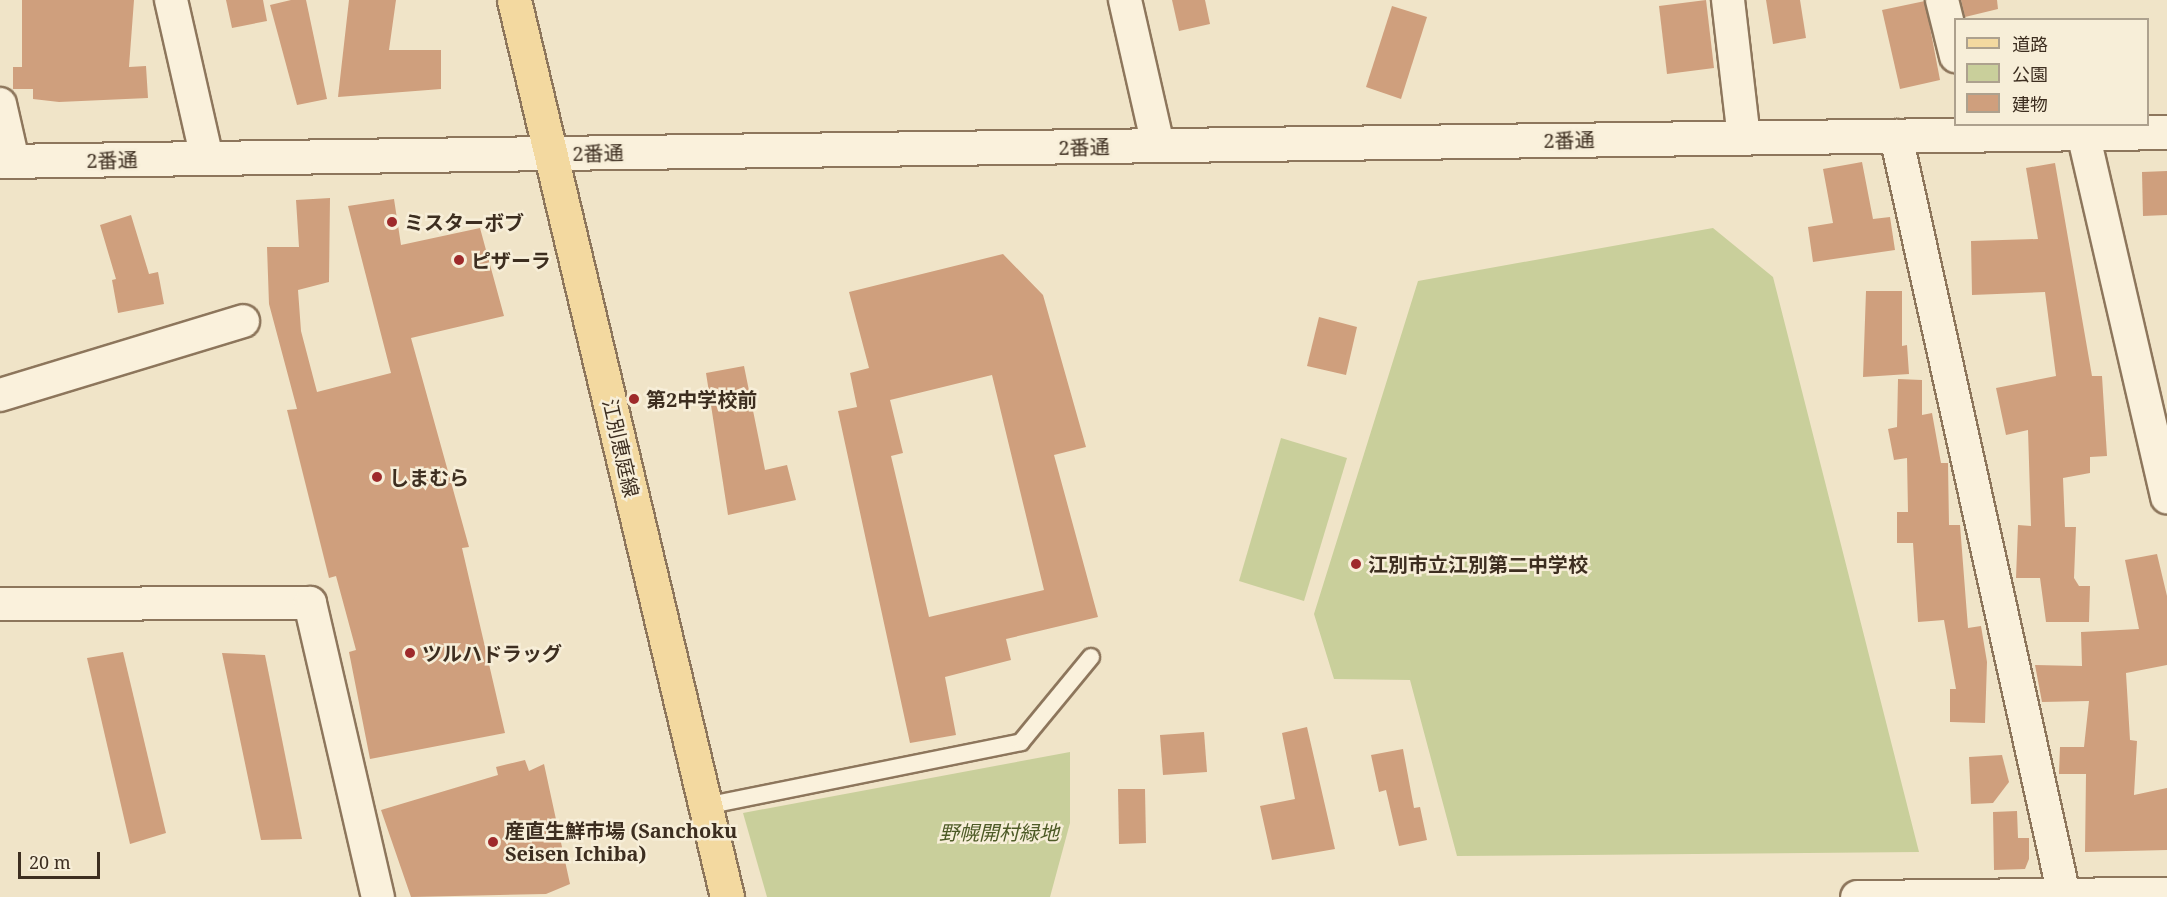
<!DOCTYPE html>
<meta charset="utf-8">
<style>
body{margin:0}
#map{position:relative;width:2167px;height:897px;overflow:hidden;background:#f0e4c8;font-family:"Noto Serif","Noto Sans JP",serif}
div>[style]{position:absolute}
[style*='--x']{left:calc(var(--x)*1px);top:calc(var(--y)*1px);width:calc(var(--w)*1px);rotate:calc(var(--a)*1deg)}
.green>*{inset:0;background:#c9cf9b}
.building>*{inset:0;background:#cf9f7d}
.roads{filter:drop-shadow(2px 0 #8d765c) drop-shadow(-2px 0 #8d765c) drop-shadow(0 2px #8d765c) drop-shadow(0 -2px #8d765c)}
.service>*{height:16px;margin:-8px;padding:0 8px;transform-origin:8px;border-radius:8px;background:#faf1dc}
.minor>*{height:32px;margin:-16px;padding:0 16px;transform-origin:16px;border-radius:16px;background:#faf1dc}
.tertiary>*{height:33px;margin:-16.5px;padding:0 16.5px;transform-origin:16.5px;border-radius:16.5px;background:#faf1dc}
.secondary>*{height:33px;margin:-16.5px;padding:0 16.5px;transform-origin:16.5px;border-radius:16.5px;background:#faf1dc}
.primary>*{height:33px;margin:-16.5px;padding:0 16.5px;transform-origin:16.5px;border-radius:16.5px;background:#f3d9a0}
.dots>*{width:16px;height:16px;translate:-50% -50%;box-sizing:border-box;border:3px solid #f7eed8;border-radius:50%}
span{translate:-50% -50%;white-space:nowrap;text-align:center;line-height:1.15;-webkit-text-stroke:5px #f7eed8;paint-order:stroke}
.street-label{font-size:20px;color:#3d2e20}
.poi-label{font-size:20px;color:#3d2e20;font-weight:700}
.left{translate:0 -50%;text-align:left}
.park-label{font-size:20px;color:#4d5a26;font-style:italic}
.legend{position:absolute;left:1954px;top:18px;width:195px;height:108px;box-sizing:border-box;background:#f7eed8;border:2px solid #ada18e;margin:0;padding:8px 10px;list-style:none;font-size:18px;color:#3d2e20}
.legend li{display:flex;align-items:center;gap:12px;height:30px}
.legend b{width:30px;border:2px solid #ada18e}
.scale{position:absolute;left:18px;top:852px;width:82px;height:27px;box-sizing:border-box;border:3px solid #3d2e20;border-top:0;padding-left:8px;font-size:18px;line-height:21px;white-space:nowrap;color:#3d2e20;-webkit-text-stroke:4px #f7eed8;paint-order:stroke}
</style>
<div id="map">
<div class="green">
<i style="clip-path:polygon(1713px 228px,1773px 277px,1919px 852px,1457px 856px,1410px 680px,1334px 679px,1314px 614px,1418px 281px)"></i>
<i style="clip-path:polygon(1281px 438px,1347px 458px,1304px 601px,1239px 581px)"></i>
<i style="clip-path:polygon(1070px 752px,1070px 823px,1050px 897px,767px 897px,743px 813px)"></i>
</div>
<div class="building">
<i style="clip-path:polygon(22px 0,134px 0,129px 67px,146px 66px,148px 98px,59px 102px,33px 99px,33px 89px,13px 89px,13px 67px,22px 67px)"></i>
<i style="clip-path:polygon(226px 0,263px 0,267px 21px,232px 28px)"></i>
<i style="clip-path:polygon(291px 0,306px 0,327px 99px,297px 105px,270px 5px)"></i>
<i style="clip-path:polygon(349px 0,396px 0,389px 50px,441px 50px,441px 89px,338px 97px)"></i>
<i style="clip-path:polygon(1172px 0,1205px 0,1210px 24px,1179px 31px)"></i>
<i style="clip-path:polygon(1706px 0,1714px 68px,1667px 74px,1659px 6px)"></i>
<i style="clip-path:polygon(1766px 0,1800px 0,1806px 38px,1773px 44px)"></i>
<i style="clip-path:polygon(1961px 0,1997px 0,1998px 9px,1965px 17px)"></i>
<i style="clip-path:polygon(1925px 1px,1940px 80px,1900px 89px,1882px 10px)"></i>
<i style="clip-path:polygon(1392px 6px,1427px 17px,1401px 99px,1366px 87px)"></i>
<i style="clip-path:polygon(1862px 162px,1873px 219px,1890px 217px,1895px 250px,1813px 262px,1808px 227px,1833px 223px,1823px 169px)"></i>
<i style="clip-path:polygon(2055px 163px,2092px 376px,2102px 376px,2107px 456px,2090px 457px,2090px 473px,2063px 478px,2065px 527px,2076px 527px,2074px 578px,2079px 586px,2090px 586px,2089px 622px,2046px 622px,2040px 578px,2016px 578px,2018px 525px,2031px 526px,2028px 430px,2006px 435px,1996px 388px,2056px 376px,2045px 292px,1972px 295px,1971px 241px,2038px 239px,2026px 168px)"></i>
<i style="clip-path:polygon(2167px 171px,2167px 215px,2143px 216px,2142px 172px)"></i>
<i style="clip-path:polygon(330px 198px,329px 282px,298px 290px,301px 331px,317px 392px,391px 373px,348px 206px,394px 199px,401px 245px,480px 228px,504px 316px,411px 338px,469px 547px,462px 548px,505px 733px,370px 759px,349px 652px,356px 650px,336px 576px,329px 578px,287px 410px,297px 409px,269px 304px,267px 247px,299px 247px,296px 200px)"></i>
<i style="clip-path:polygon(131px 215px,149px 274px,158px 272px,164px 304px,118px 313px,112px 280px,116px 279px,100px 225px)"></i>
<i style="clip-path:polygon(evenodd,1003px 254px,1043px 295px,1086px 447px,1054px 455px,1098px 617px,1006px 639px,1011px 660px,945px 677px,956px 735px,910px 743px,838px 411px,857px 407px,850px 373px,869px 368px,849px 292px,1003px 254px,992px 375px,1044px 590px,929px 617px,891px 456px,903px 453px,890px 400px,992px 375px)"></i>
<i style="clip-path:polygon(1866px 291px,1902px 291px,1902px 346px,1907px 345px,1909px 374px,1863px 377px)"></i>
<i style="clip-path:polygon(1319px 317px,1357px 327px,1346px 375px,1307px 366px)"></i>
<i style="clip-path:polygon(744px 366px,765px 470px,787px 465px,796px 500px,728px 515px,706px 373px)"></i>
<i style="clip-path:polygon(1898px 379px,1922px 380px,1922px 415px,1932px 413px,1941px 463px,1948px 463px,1949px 525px,1960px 525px,1968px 628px,1981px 626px,1987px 662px,1985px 723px,1950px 722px,1950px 689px,1956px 689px,1944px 620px,1918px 622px,1913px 543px,1897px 543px,1897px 512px,1908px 512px,1907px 458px,1894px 460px,1888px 429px,1897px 427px)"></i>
<i style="clip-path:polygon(2157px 554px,2167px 596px,2167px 665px,2126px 673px,2130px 740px,2137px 741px,2134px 795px,2167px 788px,2167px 850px,2085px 852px,2086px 774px,2059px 774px,2060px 747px,2084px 747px,2089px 701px,2042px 702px,2035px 665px,2082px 666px,2081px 632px,2139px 629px,2125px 560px)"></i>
<i style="clip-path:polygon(123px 652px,166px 833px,130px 844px,87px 658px)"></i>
<i style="clip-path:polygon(222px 653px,265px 655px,302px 839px,261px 840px)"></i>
<i style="clip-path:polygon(1307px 727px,1335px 849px,1272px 860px,1260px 806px,1295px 799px,1282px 733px)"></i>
<i style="clip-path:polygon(1204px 732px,1207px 772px,1163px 775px,1160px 735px)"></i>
<i style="clip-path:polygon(1403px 749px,1414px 808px,1420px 807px,1427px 840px,1399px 846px,1386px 790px,1379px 792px,1371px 755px)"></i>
<i style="clip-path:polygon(2002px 755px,2009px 782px,1993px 803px,1971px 804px,1969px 757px)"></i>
<i style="clip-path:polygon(525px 760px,529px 771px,544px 764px,570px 884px,546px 894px,411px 897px,381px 810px,498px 775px,496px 767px)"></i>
<i style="clip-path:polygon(1118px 789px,1145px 789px,1146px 843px,1119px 844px)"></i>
<i style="clip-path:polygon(2017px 811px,2018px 838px,2029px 838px,2029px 859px,2025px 869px,1994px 870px,1993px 812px)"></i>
</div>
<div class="roads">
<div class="service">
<i style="--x:705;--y:806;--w:322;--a:-11.4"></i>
<i style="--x:1021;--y:742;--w:110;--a:-50.5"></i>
</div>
<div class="minor">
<i style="--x:171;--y:0;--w:162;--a:77.2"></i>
<i style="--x:1125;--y:0;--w:149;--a:77.2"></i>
<i style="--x:1728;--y:0;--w:139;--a:83.4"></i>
<i style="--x:1942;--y:0;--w:58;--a:76"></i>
<i style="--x:0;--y:104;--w:58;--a:77.2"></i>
<i style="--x:2083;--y:133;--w:374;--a:77"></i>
<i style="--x:1896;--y:136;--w:777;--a:77.52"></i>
<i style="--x:0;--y:395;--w:254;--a:-16.9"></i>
<i style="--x:0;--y:604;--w:310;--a:-0.2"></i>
<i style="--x:310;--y:603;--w:302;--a:77"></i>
</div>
<div class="tertiary">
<i style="--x:551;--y:153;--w:1616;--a:-0.74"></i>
<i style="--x:1857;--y:897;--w:310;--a:-0.6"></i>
</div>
<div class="secondary">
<i style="--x:0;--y:161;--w:551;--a:-0.83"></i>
</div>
<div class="primary">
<i style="--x:514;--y:0;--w:922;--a:76.64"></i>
</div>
</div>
<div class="dots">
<i style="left:392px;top:222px;background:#9e2a2b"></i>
<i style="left:459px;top:260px;background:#9e2a2b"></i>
<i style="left:634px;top:399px;background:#9e2a2b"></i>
<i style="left:377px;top:477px;background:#9e2a2b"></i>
<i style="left:1356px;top:564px;background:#9e2a2b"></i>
<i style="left:410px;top:653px;background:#9e2a2b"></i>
<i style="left:493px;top:842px;background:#9e2a2b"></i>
</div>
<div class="street-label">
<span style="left:1569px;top:140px;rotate:-1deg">2番通</span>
<span style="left:1084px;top:147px;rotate:-1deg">2番通</span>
<span style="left:598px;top:153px;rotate:-1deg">2番通</span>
<span style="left:112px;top:160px;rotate:-1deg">2番通</span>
<span style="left:621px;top:448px;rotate:77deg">江別恵庭線</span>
</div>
<div class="poi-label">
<span class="left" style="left:404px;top:222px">ミスターボブ</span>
<span class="left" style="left:471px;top:260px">ピザーラ</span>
<span class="left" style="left:646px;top:399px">第2中学校前</span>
<span class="left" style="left:389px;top:477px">しまむら</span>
<span class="left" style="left:1368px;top:564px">江別市立江別第二中学校</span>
<span class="left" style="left:422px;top:653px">ツルハドラッグ</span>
<span class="left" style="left:505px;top:842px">産直生鮮市場 (Sanchoku<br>Seisen Ichiba)</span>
</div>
<div class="park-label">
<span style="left:999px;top:832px">野幌開村緑地</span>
</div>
<ul class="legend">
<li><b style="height:8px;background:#f3d9a0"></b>道路</li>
<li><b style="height:16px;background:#c9cf9b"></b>公園</li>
<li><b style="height:16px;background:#cf9f7d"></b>建物</li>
</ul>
<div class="scale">20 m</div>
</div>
